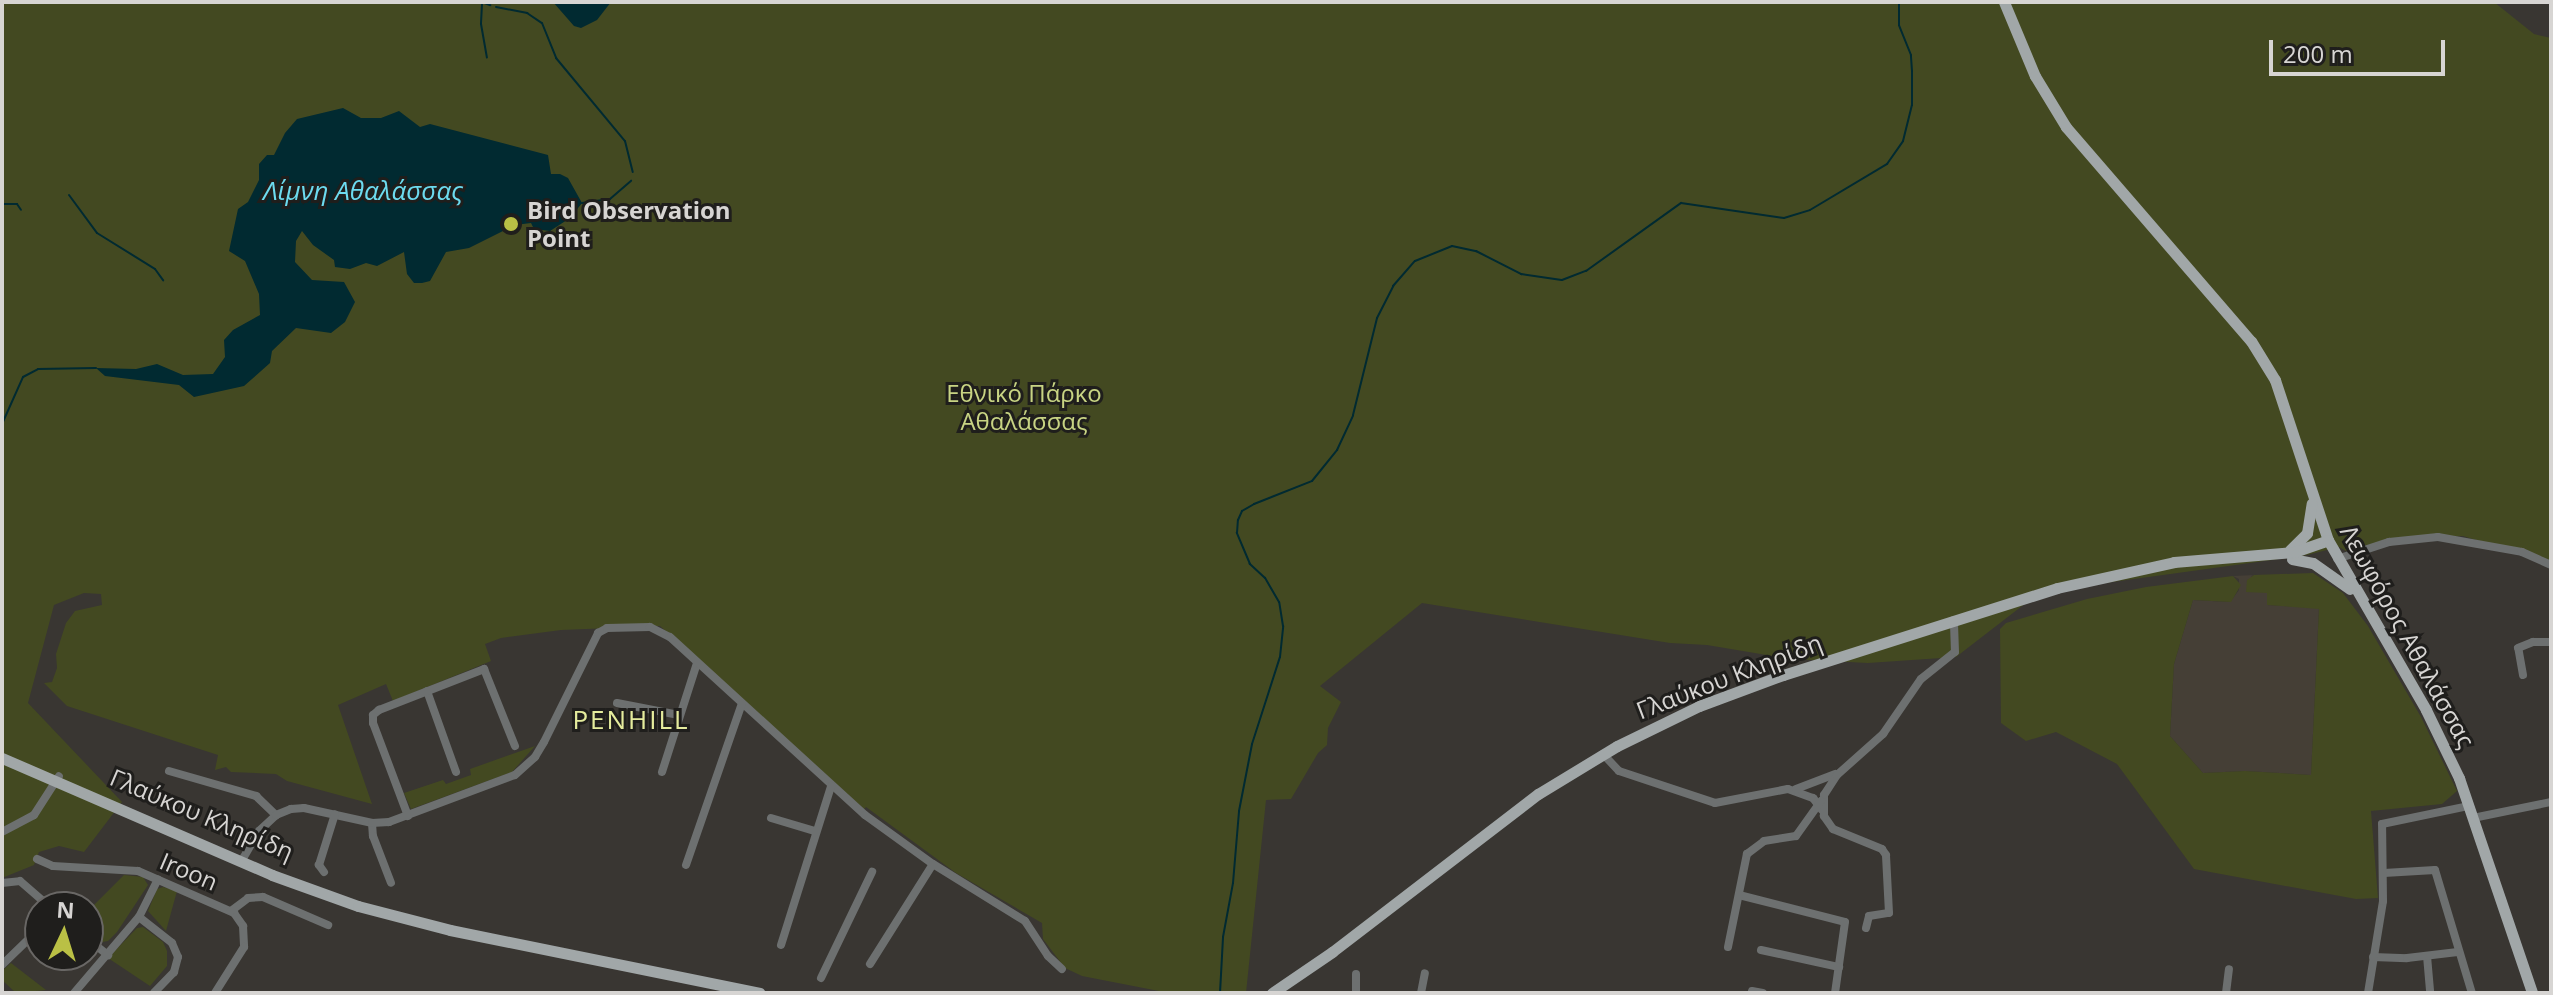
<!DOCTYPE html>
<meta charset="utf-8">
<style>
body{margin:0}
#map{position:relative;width:2553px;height:995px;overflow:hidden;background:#393632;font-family:"Open Sans",sans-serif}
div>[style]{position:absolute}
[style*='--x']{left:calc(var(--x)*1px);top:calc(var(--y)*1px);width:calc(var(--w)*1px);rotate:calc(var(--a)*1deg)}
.built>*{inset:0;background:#453f36}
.green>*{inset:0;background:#434921}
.water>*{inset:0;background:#012a31}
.stream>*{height:2px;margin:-1px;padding:0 1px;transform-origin:1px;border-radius:1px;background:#012a31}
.minor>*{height:8px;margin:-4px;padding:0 4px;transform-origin:4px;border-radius:4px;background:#6d7070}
.major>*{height:11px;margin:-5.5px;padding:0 5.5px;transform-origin:5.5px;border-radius:5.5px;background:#a1a7a8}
.dots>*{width:22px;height:22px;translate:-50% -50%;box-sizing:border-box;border:4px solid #1f1e1c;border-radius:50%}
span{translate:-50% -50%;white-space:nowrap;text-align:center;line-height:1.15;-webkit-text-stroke:6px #1f1e1c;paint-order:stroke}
.poi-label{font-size:24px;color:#d7d5d3;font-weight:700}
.left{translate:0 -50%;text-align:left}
.park-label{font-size:24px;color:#c8d483}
.street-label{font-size:24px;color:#d7d5d3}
.water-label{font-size:26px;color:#6cdbef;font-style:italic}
.neighbourhood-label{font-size:26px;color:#e5ec9d;letter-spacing:2px}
.frame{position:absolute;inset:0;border:4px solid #d7d5d3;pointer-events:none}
.north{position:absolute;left:24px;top:891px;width:80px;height:80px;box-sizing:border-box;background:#1f1e1c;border:2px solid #696765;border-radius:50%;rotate:4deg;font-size:22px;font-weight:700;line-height:32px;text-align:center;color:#d7d5d3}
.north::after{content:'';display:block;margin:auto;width:28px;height:36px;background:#bac045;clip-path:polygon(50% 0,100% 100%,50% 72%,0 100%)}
.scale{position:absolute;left:2269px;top:40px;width:176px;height:36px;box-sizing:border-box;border:4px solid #d7d5d3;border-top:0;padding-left:10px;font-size:24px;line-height:28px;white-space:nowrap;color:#d7d5d3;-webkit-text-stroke:6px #1f1e1c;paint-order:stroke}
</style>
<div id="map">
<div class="built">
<i style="clip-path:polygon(2254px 575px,2251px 576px,2267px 593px,2267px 605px,2319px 608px,2311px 775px,2245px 771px,2203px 773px,2170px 736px,2174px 664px,2193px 600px,2230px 602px,2239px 590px,2239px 579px,2233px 576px)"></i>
</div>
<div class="green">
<i style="clip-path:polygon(2px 2px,2494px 2px,2534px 34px,2551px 38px,2551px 563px,2463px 536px,2387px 540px,2346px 551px,2339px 547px,2307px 555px,2040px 592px,1956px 657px,1868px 663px,1791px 659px,1707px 645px,1670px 643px,1422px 603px,1320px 686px,1341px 702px,1328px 728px,1327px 745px,1318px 753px,1291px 799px,1266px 800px,1246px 993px,1164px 992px,1082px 976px,1065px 968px,1043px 939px,1042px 923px,956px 873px,866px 807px,864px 809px,660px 626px,561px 630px,501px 638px,485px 644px,491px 661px,393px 701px,386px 684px,338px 705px,372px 804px,287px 781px,276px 774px,231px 772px,226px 767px,215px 770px,218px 755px,67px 706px,44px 683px,52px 682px,57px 668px,56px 654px,66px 623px,75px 611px,102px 605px,101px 594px,84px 593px,54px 605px,28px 703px,122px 802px,84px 852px,59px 846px,39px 852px,34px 865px,2px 878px)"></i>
<i style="clip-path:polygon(2313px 573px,2343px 593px,2368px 626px,2421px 717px,2457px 791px,2442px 804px,2371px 811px,2378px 898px,2356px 899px,2194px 869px,2117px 764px,2056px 732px,2026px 741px,2001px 723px,2000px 629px,2006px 623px,2087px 599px,2146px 587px,2233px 576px,2241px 585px,2231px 602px,2193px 600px,2174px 664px,2170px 736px,2203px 773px,2245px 771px,2311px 775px,2319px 609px,2267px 605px,2267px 593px,2246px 592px,2247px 580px,2254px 575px)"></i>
<i style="clip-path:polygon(535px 746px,512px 772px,411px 809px,404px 793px,443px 780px,446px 784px,471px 775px,470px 769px)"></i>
<i style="clip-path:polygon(124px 875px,143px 877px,148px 885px,117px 932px,108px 941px,102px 942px,96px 937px,101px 928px,94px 905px)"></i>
<i style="clip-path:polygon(163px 887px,177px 891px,166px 931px,148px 911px,157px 889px)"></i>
<i style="clip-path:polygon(143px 927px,163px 942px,167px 951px,167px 966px,150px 986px,108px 958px,137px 928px)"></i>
<i style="clip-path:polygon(11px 963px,46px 990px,16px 993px,2px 980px,2px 971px)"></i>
</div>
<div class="water">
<i style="clip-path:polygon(553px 2px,611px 2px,597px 20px,581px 28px,574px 26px)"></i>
<i style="clip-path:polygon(343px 108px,361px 118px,381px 118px,399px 111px,420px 127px,430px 124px,548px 155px,551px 174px,560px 174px,568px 178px,582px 203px,570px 218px,550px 231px,534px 229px,531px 223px,515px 225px,469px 248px,446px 252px,430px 281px,422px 283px,414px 283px,407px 274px,404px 252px,377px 266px,366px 263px,350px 269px,335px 267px,334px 260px,313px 245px,302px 231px,296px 241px,295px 262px,312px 280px,344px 282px,355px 302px,345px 322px,331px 333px,296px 328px,272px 351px,270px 363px,244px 386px,194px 397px,179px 385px,105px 376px,96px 368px,136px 369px,157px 364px,183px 375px,213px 374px,225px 357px,224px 340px,233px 330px,260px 315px,259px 294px,245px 261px,229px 251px,238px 209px,248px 202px,259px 180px,259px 164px,267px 155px,274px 155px,285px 133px,297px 119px)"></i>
</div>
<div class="stream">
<i style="--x:482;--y:2;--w:9;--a:21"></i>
<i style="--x:482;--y:4;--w:20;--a:93"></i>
<i style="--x:481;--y:24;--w:34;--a:80"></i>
<i style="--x:496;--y:7;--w:32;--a:11"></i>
<i style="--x:527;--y:13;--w:18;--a:34"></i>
<i style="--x:542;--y:23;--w:38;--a:68"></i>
<i style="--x:556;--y:58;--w:108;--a:50.3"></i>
<i style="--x:625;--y:141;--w:32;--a:76"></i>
<i style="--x:69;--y:195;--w:47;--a:53.6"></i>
<i style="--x:97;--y:233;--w:68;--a:31.8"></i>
<i style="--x:155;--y:269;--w:14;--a:54"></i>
<i style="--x:582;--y:203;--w:28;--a:-8"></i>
<i style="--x:610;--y:199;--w:28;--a:-41"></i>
<i style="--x:2;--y:204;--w:15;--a:0"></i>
<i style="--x:17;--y:204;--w:7;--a:56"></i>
<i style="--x:2;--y:424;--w:51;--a:-65.9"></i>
<i style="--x:23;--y:377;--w:17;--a:-28"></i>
<i style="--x:38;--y:369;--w:58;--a:-1"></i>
<i style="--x:1220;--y:993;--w:56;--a:-86.9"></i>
<i style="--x:1223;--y:937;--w:55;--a:-79.5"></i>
<i style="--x:1233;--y:883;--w:72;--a:-85.2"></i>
<i style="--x:1239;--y:811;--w:68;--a:-79"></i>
<i style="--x:1252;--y:744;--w:91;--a:-72.2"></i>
<i style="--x:1280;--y:657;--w:31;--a:-84"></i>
<i style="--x:1283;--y:626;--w:24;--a:-99"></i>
<i style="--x:1279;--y:602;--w:28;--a:-120"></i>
<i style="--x:1265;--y:578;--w:21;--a:-137"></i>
<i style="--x:1250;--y:564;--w:34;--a:-113"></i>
<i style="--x:1237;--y:533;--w:13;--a:-86"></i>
<i style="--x:1238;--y:520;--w:10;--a:-66"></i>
<i style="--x:1242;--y:511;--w:14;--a:-30"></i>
<i style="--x:1254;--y:504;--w:62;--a:-21.6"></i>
<i style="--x:1312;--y:481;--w:40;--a:-51"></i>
<i style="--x:1337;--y:450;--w:38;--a:-65"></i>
<i style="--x:1353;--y:415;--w:100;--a:-76.1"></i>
<i style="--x:1377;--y:318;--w:36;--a:-63"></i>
<i style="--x:1393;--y:286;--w:33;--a:-49"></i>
<i style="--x:1415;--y:261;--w:40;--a:-22"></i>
<i style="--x:1452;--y:246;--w:25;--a:12"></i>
<i style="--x:1476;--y:251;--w:51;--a:27.1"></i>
<i style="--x:1521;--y:274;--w:41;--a:8.3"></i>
<i style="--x:1562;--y:280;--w:26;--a:-21"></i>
<i style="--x:1586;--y:271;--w:117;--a:-35.6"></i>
<i style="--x:1681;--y:203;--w:104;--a:8.3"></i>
<i style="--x:1784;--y:218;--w:27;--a:-17"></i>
<i style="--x:1810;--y:210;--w:90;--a:-30.9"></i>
<i style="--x:1887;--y:164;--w:28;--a:-55"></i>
<i style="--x:1903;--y:141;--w:37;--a:-76"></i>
<i style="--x:1912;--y:105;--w:34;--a:-90"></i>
<i style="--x:1912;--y:71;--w:16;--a:-94"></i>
<i style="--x:1911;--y:55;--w:32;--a:-112"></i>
<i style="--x:1899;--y:25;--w:23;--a:-90"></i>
</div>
<div class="minor">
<i style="--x:2337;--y:559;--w:55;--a:-18.1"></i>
<i style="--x:2389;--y:542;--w:49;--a:-5.8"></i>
<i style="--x:2438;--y:537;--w:85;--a:10.1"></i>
<i style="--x:2522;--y:552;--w:32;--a:24"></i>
<i style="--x:2523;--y:675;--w:27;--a:-100"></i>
<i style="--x:2518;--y:648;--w:16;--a:-22"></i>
<i style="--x:2533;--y:642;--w:18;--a:0"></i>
<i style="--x:427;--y:691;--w:86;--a:70.3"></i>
<i style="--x:617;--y:703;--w:63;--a:11"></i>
<i style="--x:1603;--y:754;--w:23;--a:47"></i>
<i style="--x:1619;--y:771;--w:101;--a:18.4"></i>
<i style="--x:1715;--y:803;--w:74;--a:-10.9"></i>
<i style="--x:1788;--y:789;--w:27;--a:20"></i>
<i style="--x:1813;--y:798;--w:15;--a:53"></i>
<i style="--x:169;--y:771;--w:91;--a:16"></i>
<i style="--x:256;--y:796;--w:28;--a:44"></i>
<i style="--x:662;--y:772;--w:114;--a:-72.2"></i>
<i style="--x:1796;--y:789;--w:42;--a:-21"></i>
<i style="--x:408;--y:816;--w:99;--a:-110.6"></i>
<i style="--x:373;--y:723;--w:8;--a:-90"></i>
<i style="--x:373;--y:715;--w:8;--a:-40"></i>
<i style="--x:379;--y:710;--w:113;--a:-21.3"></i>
<i style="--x:484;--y:669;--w:83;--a:68.1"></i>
<i style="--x:771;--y:818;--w:46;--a:16.5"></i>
<i style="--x:2473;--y:818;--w:80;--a:-11.6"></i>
<i style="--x:372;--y:823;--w:13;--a:86"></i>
<i style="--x:373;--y:836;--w:50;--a:69"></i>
<i style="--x:2;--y:832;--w:36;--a:-28"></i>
<i style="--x:34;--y:815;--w:46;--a:-57.3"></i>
<i style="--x:37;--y:859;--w:17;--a:24"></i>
<i style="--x:53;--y:866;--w:85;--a:3.4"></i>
<i style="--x:138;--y:871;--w:105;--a:23.6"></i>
<i style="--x:234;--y:913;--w:16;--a:55"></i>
<i style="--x:243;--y:926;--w:21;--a:87"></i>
<i style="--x:244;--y:947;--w:54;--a:122.2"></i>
<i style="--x:241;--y:862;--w:36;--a:-60"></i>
<i style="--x:259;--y:831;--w:23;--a:-43"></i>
<i style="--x:276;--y:815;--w:16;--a:-22"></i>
<i style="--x:291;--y:809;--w:13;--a:-4"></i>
<i style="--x:304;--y:808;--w:70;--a:12.4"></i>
<i style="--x:372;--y:823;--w:17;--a:-3"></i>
<i style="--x:389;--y:822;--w:134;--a:-20.5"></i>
<i style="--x:515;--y:775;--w:27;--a:-42"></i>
<i style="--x:535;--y:757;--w:17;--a:-59"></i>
<i style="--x:544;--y:742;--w:122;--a:-63.6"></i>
<i style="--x:598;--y:633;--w:10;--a:-29"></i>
<i style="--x:607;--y:628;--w:43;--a:-1.3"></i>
<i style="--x:650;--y:627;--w:22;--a:27"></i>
<i style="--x:670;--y:637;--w:264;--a:42.4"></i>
<i style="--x:865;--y:815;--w:84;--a:35.8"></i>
<i style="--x:933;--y:864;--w:108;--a:31.8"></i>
<i style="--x:1025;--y:921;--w:42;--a:56.7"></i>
<i style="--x:1048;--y:956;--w:19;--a:43"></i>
<i style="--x:686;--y:865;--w:171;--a:-70.9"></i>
<i style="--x:324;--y:872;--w:9;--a:-126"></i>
<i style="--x:319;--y:865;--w:53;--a:-72.6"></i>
<i style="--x:2384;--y:873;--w:51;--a:-3.4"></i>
<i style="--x:2435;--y:870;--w:128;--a:73.3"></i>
<i style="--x:2;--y:883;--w:18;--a:-6"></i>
<i style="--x:20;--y:881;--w:40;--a:41"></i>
<i style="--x:1739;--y:895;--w:109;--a:14.3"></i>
<i style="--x:1845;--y:922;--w:72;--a:98"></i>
<i style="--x:231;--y:911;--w:21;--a:-37"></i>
<i style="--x:248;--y:898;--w:15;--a:-4"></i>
<i style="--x:263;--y:897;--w:71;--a:23.3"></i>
<i style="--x:139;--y:917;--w:42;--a:38.2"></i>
<i style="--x:172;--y:943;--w:15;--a:67"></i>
<i style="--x:178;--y:957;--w:16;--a:105"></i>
<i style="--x:174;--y:972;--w:29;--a:134"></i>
<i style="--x:1866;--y:928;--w:12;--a:-76"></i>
<i style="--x:1869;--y:916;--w:20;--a:-9"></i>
<i style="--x:1889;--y:913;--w:58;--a:-93"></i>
<i style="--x:1886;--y:855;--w:7;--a:-124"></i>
<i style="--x:1882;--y:849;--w:53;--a:-157.8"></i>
<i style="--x:1833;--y:829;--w:16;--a:-125"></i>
<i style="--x:1824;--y:816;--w:21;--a:-90"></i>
<i style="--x:1824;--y:795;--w:24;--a:-57"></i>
<i style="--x:1837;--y:775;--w:62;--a:-41.7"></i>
<i style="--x:1883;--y:734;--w:67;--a:-55.4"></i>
<i style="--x:1921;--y:679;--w:43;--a:-38.5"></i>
<i style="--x:1955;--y:652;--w:32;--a:-92"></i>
<i style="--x:88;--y:939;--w:26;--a:39"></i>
<i style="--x:781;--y:945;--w:167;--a:-72.5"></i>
<i style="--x:1728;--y:947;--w:95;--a:-78.5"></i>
<i style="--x:1747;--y:854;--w:21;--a:-37"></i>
<i style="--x:1764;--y:841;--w:32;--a:-9"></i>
<i style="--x:1796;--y:836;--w:43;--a:-54.5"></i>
<i style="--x:1761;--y:950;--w:80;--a:12.3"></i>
<i style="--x:2427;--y:956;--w:37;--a:85"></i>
<i style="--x:2373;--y:957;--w:34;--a:2"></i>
<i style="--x:2407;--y:958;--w:51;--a:-6.7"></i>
<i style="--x:870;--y:964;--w:118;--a:-57.8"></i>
<i style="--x:2;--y:965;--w:53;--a:-44.2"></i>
<i style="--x:821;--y:978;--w:118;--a:-64.3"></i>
<i style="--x:1752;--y:991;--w:11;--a:10"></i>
<i style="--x:74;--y:993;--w:100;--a:-49.5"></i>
<i style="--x:139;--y:917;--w:42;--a:-63.4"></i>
<i style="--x:1356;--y:993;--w:19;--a:-90"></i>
<i style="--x:1421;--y:993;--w:20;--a:-79"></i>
<i style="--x:2226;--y:993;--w:24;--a:-83"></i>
<i style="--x:2368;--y:993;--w:93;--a:-80.7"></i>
<i style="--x:2383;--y:901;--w:77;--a:-90.7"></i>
<i style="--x:2382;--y:824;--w:89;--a:-11.7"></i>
</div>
<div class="major">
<i style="--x:2004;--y:2;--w:80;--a:67.3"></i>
<i style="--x:2035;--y:76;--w:60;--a:58.7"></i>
<i style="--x:2066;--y:127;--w:283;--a:49.2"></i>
<i style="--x:2251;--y:341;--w:46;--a:58.4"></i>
<i style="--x:2275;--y:380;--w:169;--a:71.7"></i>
<i style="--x:2328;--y:540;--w:196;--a:60"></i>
<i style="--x:2426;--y:710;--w:76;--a:64.1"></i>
<i style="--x:2459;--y:778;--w:227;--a:71.2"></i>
<i style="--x:2290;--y:550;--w:24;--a:-45"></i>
<i style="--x:2307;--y:533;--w:30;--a:-81"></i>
<i style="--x:2292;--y:559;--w:21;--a:11"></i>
<i style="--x:2313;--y:563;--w:45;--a:35.1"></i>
<i style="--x:2;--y:758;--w:294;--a:23.4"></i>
<i style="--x:272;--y:875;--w:91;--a:19.8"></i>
<i style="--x:358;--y:906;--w:95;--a:14.6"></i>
<i style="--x:450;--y:930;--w:316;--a:11.5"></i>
<i style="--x:1272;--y:993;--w:73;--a:-34.3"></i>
<i style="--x:1332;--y:952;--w:260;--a:-37.5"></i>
<i style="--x:1538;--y:794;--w:92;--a:-31.3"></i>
<i style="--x:1617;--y:746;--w:91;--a:-26"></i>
<i style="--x:1699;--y:706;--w:90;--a:-20.3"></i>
<i style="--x:1783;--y:675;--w:287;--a:-17.6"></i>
<i style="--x:2057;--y:588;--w:120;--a:-12.5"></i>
<i style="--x:2174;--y:562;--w:120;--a:-4.8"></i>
<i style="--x:2294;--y:552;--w:36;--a:-19"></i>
</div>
<div class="dots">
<i style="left:511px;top:224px;background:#bac045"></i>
</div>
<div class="poi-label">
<span class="left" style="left:527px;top:224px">Bird Observation<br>Point</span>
</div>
<div class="park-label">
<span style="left:1024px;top:407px">Εθνικό Πάρκο<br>Αθαλάσσας</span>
</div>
<div class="street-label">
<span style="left:2408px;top:636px;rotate:61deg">Λεωφόρος Αθαλάσσας</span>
<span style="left:1729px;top:676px;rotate:-21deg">Γλαύκου Κληρίδη</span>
<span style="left:202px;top:814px;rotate:23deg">Γλαύκου Κληρίδη</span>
<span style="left:189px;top:871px;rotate:23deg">Iroon</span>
</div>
<div class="water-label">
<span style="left:363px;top:191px">Λίμνη Αθαλάσσας</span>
</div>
<div class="neighbourhood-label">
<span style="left:631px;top:720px">PENHILL</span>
</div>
<div class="frame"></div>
<div class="north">N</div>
<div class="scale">200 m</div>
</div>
